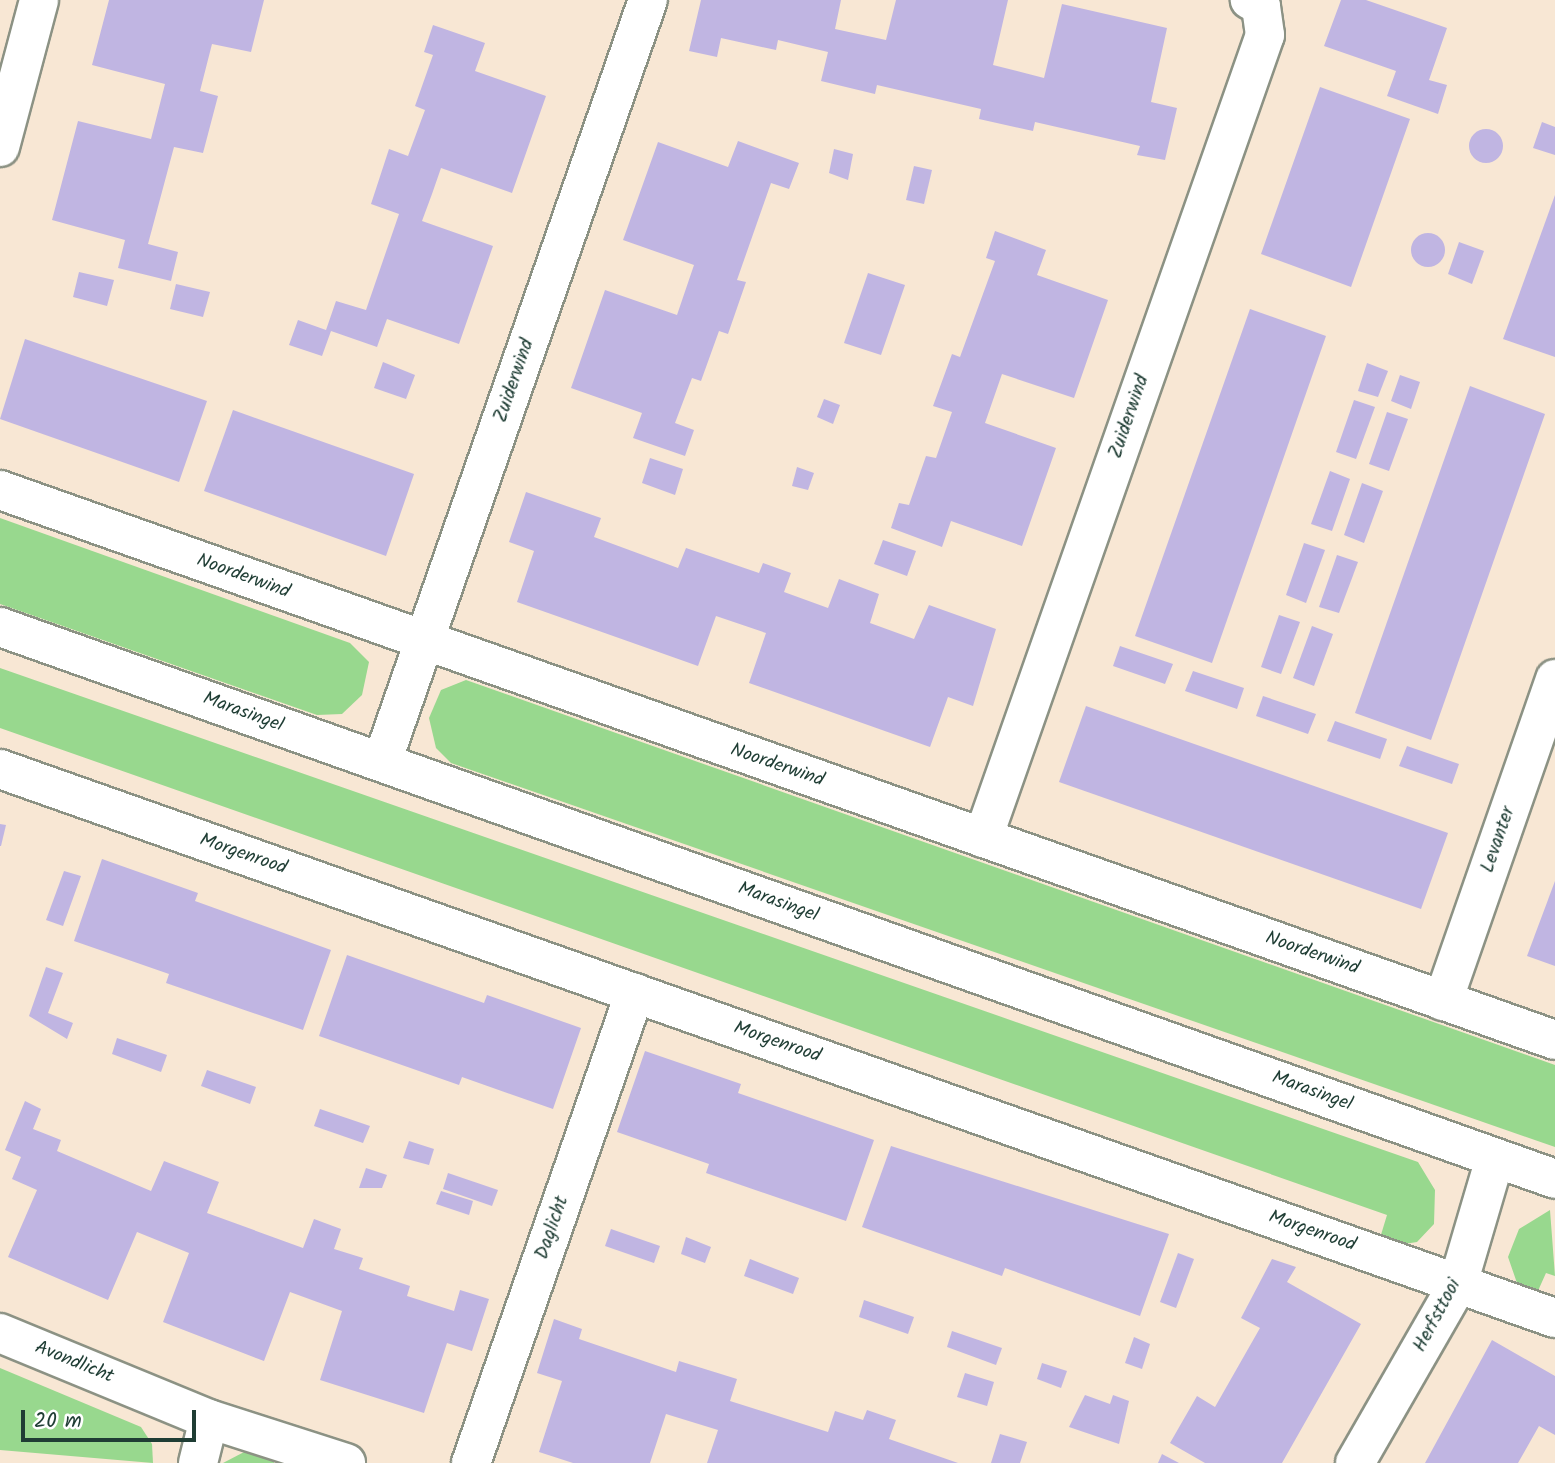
<!DOCTYPE html>
<style>
body{margin:0}
#map{position:relative;width:1555px;height:1463px;overflow:hidden;background:#f8e7d4;font-family:Kalam,sans-serif}
div>[style]{position:absolute}
[style*='--x']{left:calc(var(--x)*1px);top:calc(var(--y)*1px);width:calc(var(--w)*1px);rotate:calc(var(--a)*1deg)}
.green>*{inset:0;background:#98d88e}
.building>*{inset:0;background:#c0b5e2}
.round{border-radius:50%}
.roads{filter:drop-shadow(2px 0 #8c9284) drop-shadow(-2px 0 #8c9284) drop-shadow(0 2px #8c9284) drop-shadow(0 -2px #8c9284)}
.minor>*{height:38px;margin:-19px;padding:0 19px;transform-origin:19px;border-radius:19px;background:#fff}
.tertiary>*{height:38px;margin:-19px;padding:0 19px;transform-origin:19px;border-radius:19px;background:#fff}
span{translate:-50% -50%;white-space:nowrap;text-align:center;line-height:1.15;-webkit-text-stroke:5px #fff;paint-order:stroke}
.street-label{font-size:19px;color:#1f3d34}
.scale{position:absolute;left:21px;top:1410px;width:175px;height:32px;box-sizing:border-box;border:4px solid #1f3d34;border-top:0;padding-left:9px;font-size:21px;line-height:24px;white-space:nowrap;color:#1f3d34;-webkit-text-stroke:5px #fff;paint-order:stroke}
</style>
<div id="map">
<div class="green">
<i style="clip-path:polygon(0 518px,350px 643px,369px 662px,362px 695px,342px 714px,317px 715px,0 604px)"></i>
<i style="clip-path:polygon(0 668px,1418px 1162px,1435px 1190px,1434px 1224px,1417px 1242px,1398px 1245px,1380px 1238px,1387px 1215px,0 728px)"></i>
<i style="clip-path:polygon(466px 680px,1555px 1065px,1555px 1147px,451px 763px,436px 748px,429px 718px,441px 690px)"></i>
<i style="clip-path:polygon(1550px 1210px,1555px 1276px,1546px 1273px,1537px 1293px,1517px 1283px,1508px 1257px,1519px 1229px)"></i>
<i style="clip-path:polygon(0 1368px,141px 1427px,152px 1444px,153px 1463px,0 1450px)"></i>
<i style="clip-path:polygon(246px 1451px,275px 1457px,274px 1463px,223px 1463px)"></i>
</div>
<div class="building">
<i style="clip-path:polygon(109px 0,264px 0,251px 52px,212px 44px,200px 91px,218px 96px,203px 153px,174px 147px,148px 244px,178px 252px,171px 281px,118px 268px,125px 240px,52px 220px,78px 121px,151px 139px,165px 84px,92px 65px)"></i>
<i style="clip-path:polygon(701px 0,841px 0,835px 29px,886px 40px,896px 0,1008px 0,993px 65px,1044px 78px,1062px 4px,1167px 28px,1151px 102px,1177px 108px,1165px 160px,1137px 155px,1140px 146px,1035px 122px,1033px 131px,979px 119px,981px 109px,877px 85px,875px 94px,821px 81px,828px 52px,778px 40px,776px 50px,721px 38px,717px 57px,689px 51px)"></i>
<i style="clip-path:polygon(1341px 0,1366px 0,1447px 28px,1429px 80px,1447px 85px,1438px 114px,1387px 96px,1396px 71px,1324px 46px)"></i>
<i style="clip-path:polygon(433px 25px,485px 43px,475px 71px,546px 96px,512px 193px,441px 168px,432px 194px,422px 221px,493px 246px,459px 344px,387px 319px,377px 347px,331px 331px,322px 356px,289px 345px,298px 320px,326px 330px,336px 301px,366px 310px,399px 214px,371px 204px,389px 149px,408px 156px,425px 110px,415px 106px,433px 55px,424px 52px)"></i>
<i style="clip-path:polygon(1320px 87px,1410px 119px,1351px 287px,1261px 254px)"></i>
<i style="clip-path:polygon(1542px 122px,1555px 127px,1555px 155px,1533px 148px)"></i>
<i class="round" style="left:1469px;top:129px;width:34px;height:34px"></i>
<i style="clip-path:polygon(738px 141px,799px 163px,789px 189px,771px 183px,737px 280px,746px 282px,728px 334px,719px 331px,701px 381px,692px 378px,675px 423px,694px 430px,685px 456px,633px 438px,642px 413px,571px 388px,605px 290px,677px 315px,694px 265px,623px 240px,658px 142px,728px 167px)"></i>
<i style="clip-path:polygon(834px 149px,853px 154px,848px 180px,829px 173px)"></i>
<i style="clip-path:polygon(914px 166px,932px 170px,924px 204px,906px 200px)"></i>
<i style="clip-path:polygon(1555px 195px,1555px 357px,1503px 339px)"></i>
<i style="clip-path:polygon(995px 231px,1046px 250px,1037px 275px,1108px 300px,1074px 398px,1002px 374px,985px 423px,1056px 448px,1022px 546px,951px 521px,942px 547px,891px 528px,899px 503px,909px 505px,926px 456px,936px 458px,952px 412px,933px 406px,952px 354px,960px 357px,995px 261px,986px 258px)"></i>
<i class="round" style="left:1411px;top:233px;width:34px;height:34px"></i>
<i style="clip-path:polygon(1459px 242px,1484px 251px,1472px 284px,1448px 274px)"></i>
<i style="clip-path:polygon(79px 272px,114px 280px,107px 306px,73px 297px)"></i>
<i style="clip-path:polygon(868px 273px,905px 285px,881px 355px,844px 343px)"></i>
<i style="clip-path:polygon(176px 284px,210px 292px,203px 317px,170px 309px)"></i>
<i style="clip-path:polygon(1250px 309px,1326px 336px,1212px 663px,1135px 636px)"></i>
<i style="clip-path:polygon(25px 339px,207px 401px,179px 482px,0 419px)"></i>
<i style="clip-path:polygon(383px 362px,415px 375px,406px 399px,374px 388px)"></i>
<i style="clip-path:polygon(1367px 363px,1388px 371px,1378px 397px,1358px 391px)"></i>
<i style="clip-path:polygon(1400px 375px,1420px 382px,1411px 409px,1391px 401px)"></i>
<i style="clip-path:polygon(1470px 386px,1545px 414px,1431px 740px,1355px 713px)"></i>
<i style="clip-path:polygon(824px 399px,840px 405px,833px 424px,817px 417px)"></i>
<i style="clip-path:polygon(1354px 400px,1375px 407px,1356px 459px,1336px 452px)"></i>
<i style="clip-path:polygon(233px 410px,414px 474px,386px 556px,204px 491px)"></i>
<i style="clip-path:polygon(1387px 412px,1408px 419px,1389px 471px,1369px 464px)"></i>
<i style="clip-path:polygon(650px 458px,683px 469px,675px 495px,642px 483px)"></i>
<i style="clip-path:polygon(797px 467px,814px 473px,808px 490px,792px 486px)"></i>
<i style="clip-path:polygon(1330px 471px,1350px 479px,1332px 531px,1311px 524px)"></i>
<i style="clip-path:polygon(1362px 483px,1383px 491px,1364px 543px,1344px 535px)"></i>
<i style="clip-path:polygon(526px 492px,601px 518px,594px 537px,678px 568px,686px 548px,759px 573px,763px 563px,791px 573px,784px 592px,828px 608px,839px 579px,879px 594px,870px 623px,914px 639px,929px 605px,996px 629px,973px 706px,948px 697px,930px 747px,749px 683px,766px 633px,716px 616px,698px 666px,517px 602px,534px 551px,509px 542px)"></i>
<i style="clip-path:polygon(883px 540px,916px 551px,907px 576px,874px 564px)"></i>
<i style="clip-path:polygon(1304px 543px,1325px 550px,1306px 603px,1286px 595px)"></i>
<i style="clip-path:polygon(1337px 555px,1358px 562px,1339px 613px,1319px 607px)"></i>
<i style="clip-path:polygon(1279px 615px,1300px 622px,1281px 674px,1261px 667px)"></i>
<i style="clip-path:polygon(1312px 626px,1333px 634px,1314px 686px,1293px 678px)"></i>
<i style="clip-path:polygon(1120px 646px,1173px 664px,1165px 684px,1113px 666px)"></i>
<i style="clip-path:polygon(1193px 671px,1244px 688px,1237px 709px,1185px 691px)"></i>
<i style="clip-path:polygon(1263px 696px,1316px 714px,1308px 734px,1256px 716px)"></i>
<i style="clip-path:polygon(1086px 706px,1448px 833px,1421px 909px,1059px 782px)"></i>
<i style="clip-path:polygon(1335px 721px,1387px 739px,1380px 759px,1327px 741px)"></i>
<i style="clip-path:polygon(1407px 746px,1459px 764px,1452px 784px,1399px 766px)"></i>
<i style="clip-path:polygon(0 824px,6px 825px,1px 846px,0 846px)"></i>
<i style="clip-path:polygon(102px 859px,198px 893px,195px 901px,331px 950px,303px 1030px,166px 983px,169px 974px,74px 941px)"></i>
<i style="clip-path:polygon(64px 871px,81px 876px,63px 926px,46px 920px)"></i>
<i style="clip-path:polygon(1555px 881px,1555px 966px,1527px 956px)"></i>
<i style="clip-path:polygon(347px 955px,484px 1003px,487px 995px,581px 1028px,553px 1109px,462px 1077px,459px 1085px,319px 1036px)"></i>
<i style="clip-path:polygon(46px 967px,63px 973px,48px 1013px,73px 1023px,67px 1039px,29px 1016px)"></i>
<i style="clip-path:polygon(117px 1038px,167px 1055px,161px 1072px,112px 1054px)"></i>
<i style="clip-path:polygon(645px 1051px,741px 1084px,738px 1093px,874px 1140px,846px 1221px,706px 1173px,709px 1164px,617px 1132px)"></i>
<i style="clip-path:polygon(207px 1070px,256px 1087px,250px 1104px,201px 1086px)"></i>
<i style="clip-path:polygon(25px 1101px,41px 1109px,33px 1129px,61px 1140px,57px 1151px,151px 1191px,164px 1161px,219px 1182px,207px 1213px,303px 1248px,314px 1219px,341px 1229px,334px 1249px,363px 1258px,359px 1269px,410px 1286px,407px 1296px,454px 1311px,460px 1290px,489px 1299px,472px 1351px,447px 1343px,424px 1413px,320px 1380px,342px 1311px,290px 1292px,264px 1361px,163px 1322px,189px 1253px,137px 1232px,108px 1300px,8px 1257px,37px 1190px,12px 1179px,21px 1157px,5px 1150px)"></i>
<i style="clip-path:polygon(320px 1109px,370px 1126px,363px 1143px,314px 1126px)"></i>
<i style="clip-path:polygon(409px 1141px,434px 1149px,429px 1165px,403px 1158px)"></i>
<i style="clip-path:polygon(891px 1146px,1169px 1234px,1140px 1316px,1005px 1268px,1002px 1276px,862px 1227px)"></i>
<i style="clip-path:polygon(366px 1168px,387px 1175px,382px 1188px,359px 1188px)"></i>
<i style="clip-path:polygon(448px 1173px,498px 1190px,492px 1206px,443px 1189px)"></i>
<i style="clip-path:polygon(441px 1191px,473px 1201px,469px 1215px,436px 1204px)"></i>
<i style="clip-path:polygon(611px 1229px,660px 1246px,654px 1263px,605px 1246px)"></i>
<i style="clip-path:polygon(686px 1237px,711px 1247px,705px 1263px,681px 1254px)"></i>
<i style="clip-path:polygon(1178px 1253px,1194px 1259px,1176px 1308px,1160px 1302px)"></i>
<i style="clip-path:polygon(750px 1259px,799px 1278px,793px 1294px,744px 1276px)"></i>
<i style="clip-path:polygon(1272px 1259px,1296px 1267px,1287px 1282px,1361px 1324px,1282px 1463px,1205px 1463px,1170px 1443px,1197px 1396px,1215px 1407px,1260px 1328px,1241px 1318px)"></i>
<i style="clip-path:polygon(864px 1300px,914px 1317px,908px 1334px,859px 1317px)"></i>
<i style="clip-path:polygon(554px 1319px,582px 1329px,579px 1339px,676px 1372px,679px 1361px,737px 1379px,730px 1401px,828px 1432px,835px 1411px,863px 1420px,867px 1410px,896px 1420px,889px 1439px,958px 1463px,707px 1463px,718px 1430px,666px 1414px,650px 1463px,573px 1463px,539px 1452px,562px 1381px,537px 1373px)"></i>
<i style="clip-path:polygon(952px 1331px,1002px 1348px,996px 1365px,947px 1347px)"></i>
<i style="clip-path:polygon(1134px 1337px,1150px 1344px,1142px 1369px,1125px 1363px)"></i>
<i style="clip-path:polygon(1492px 1340px,1555px 1376px,1555px 1435px,1539px 1426px,1518px 1463px,1425px 1463px)"></i>
<i style="clip-path:polygon(1042px 1363px,1067px 1371px,1061px 1388px,1037px 1379px)"></i>
<i style="clip-path:polygon(965px 1373px,994px 1382px,987px 1406px,957px 1397px)"></i>
<i style="clip-path:polygon(1085px 1395px,1110px 1404px,1113px 1395px,1129px 1401px,1119px 1444px,1069px 1427px)"></i>
<i style="clip-path:polygon(1000px 1434px,1027px 1442px,1020px 1463px,991px 1463px)"></i>
<i style="clip-path:polygon(1162px 1454px,1179px 1463px,1158px 1463px)"></i>
</div>
<div class="roads">
<div class="minor">
<i style="--x:0;--y:147;--w:152;--a:-75.1"></i>
<i style="--x:0;--y:490;--w:1649;--a:19.48"></i>
<i style="--x:382;--y:762;--w:807;--a:-70.76"></i>
<i style="--x:0;--y:769;--w:1649;--a:19.45"></i>
<i style="--x:983;--y:838;--w:851;--a:-70.65"></i>
<i style="--x:1265;--y:35;--w:29;--a:-98"></i>
<i style="--x:1261;--y:6;--w:13;--a:-151"></i>
<i style="--x:1443;--y:1001;--w:341;--a:-70.8"></i>
<i style="--x:0;--y:1333;--w:226;--a:22.4"></i>
<i style="--x:209;--y:1419;--w:144;--a:17.8"></i>
<i style="--x:198;--y:1463;--w:45;--a:-76"></i>
<i style="--x:471;--y:1463;--w:498;--a:-70.8"></i>
<i style="--x:1355;--y:1463;--w:207;--a:-60.1"></i>
<i style="--x:1458;--y:1284;--w:131;--a:-73.6"></i>
</div>
<div class="tertiary">
<i style="--x:0;--y:627;--w:1650;--a:19.54"></i>
</div>
</div>
<div class="street-label">
<span style="left:515px;top:381px;rotate:-71deg">Zuiderwind</span>
<span style="left:1130px;top:417px;rotate:-71deg">Zuiderwind</span>
<span style="left:243px;top:577px;rotate:20deg">Noorderwind</span>
<span style="left:243px;top:713px;rotate:20deg">Marasingel</span>
<span style="left:777px;top:766px;rotate:19deg">Noorderwind</span>
<span style="left:1499px;top:840px;rotate:-71deg">Levanter</span>
<span style="left:243px;top:855px;rotate:19deg">Morgenrood</span>
<span style="left:778px;top:903px;rotate:20deg">Marasingel</span>
<span style="left:1312px;top:954px;rotate:19deg">Noorderwind</span>
<span style="left:777px;top:1043px;rotate:19deg">Morgenrood</span>
<span style="left:1312px;top:1092px;rotate:20deg">Marasingel</span>
<span style="left:553px;top:1228px;rotate:-71deg">Daglicht</span>
<span style="left:1312px;top:1232px;rotate:19deg">Morgenrood</span>
<span style="left:1438px;top:1316px;rotate:-62deg">Herfsttooi</span>
<span style="left:74px;top:1363px;rotate:22deg">Avondlicht</span>
</div>
<div class="scale">20 m</div>
</div>
